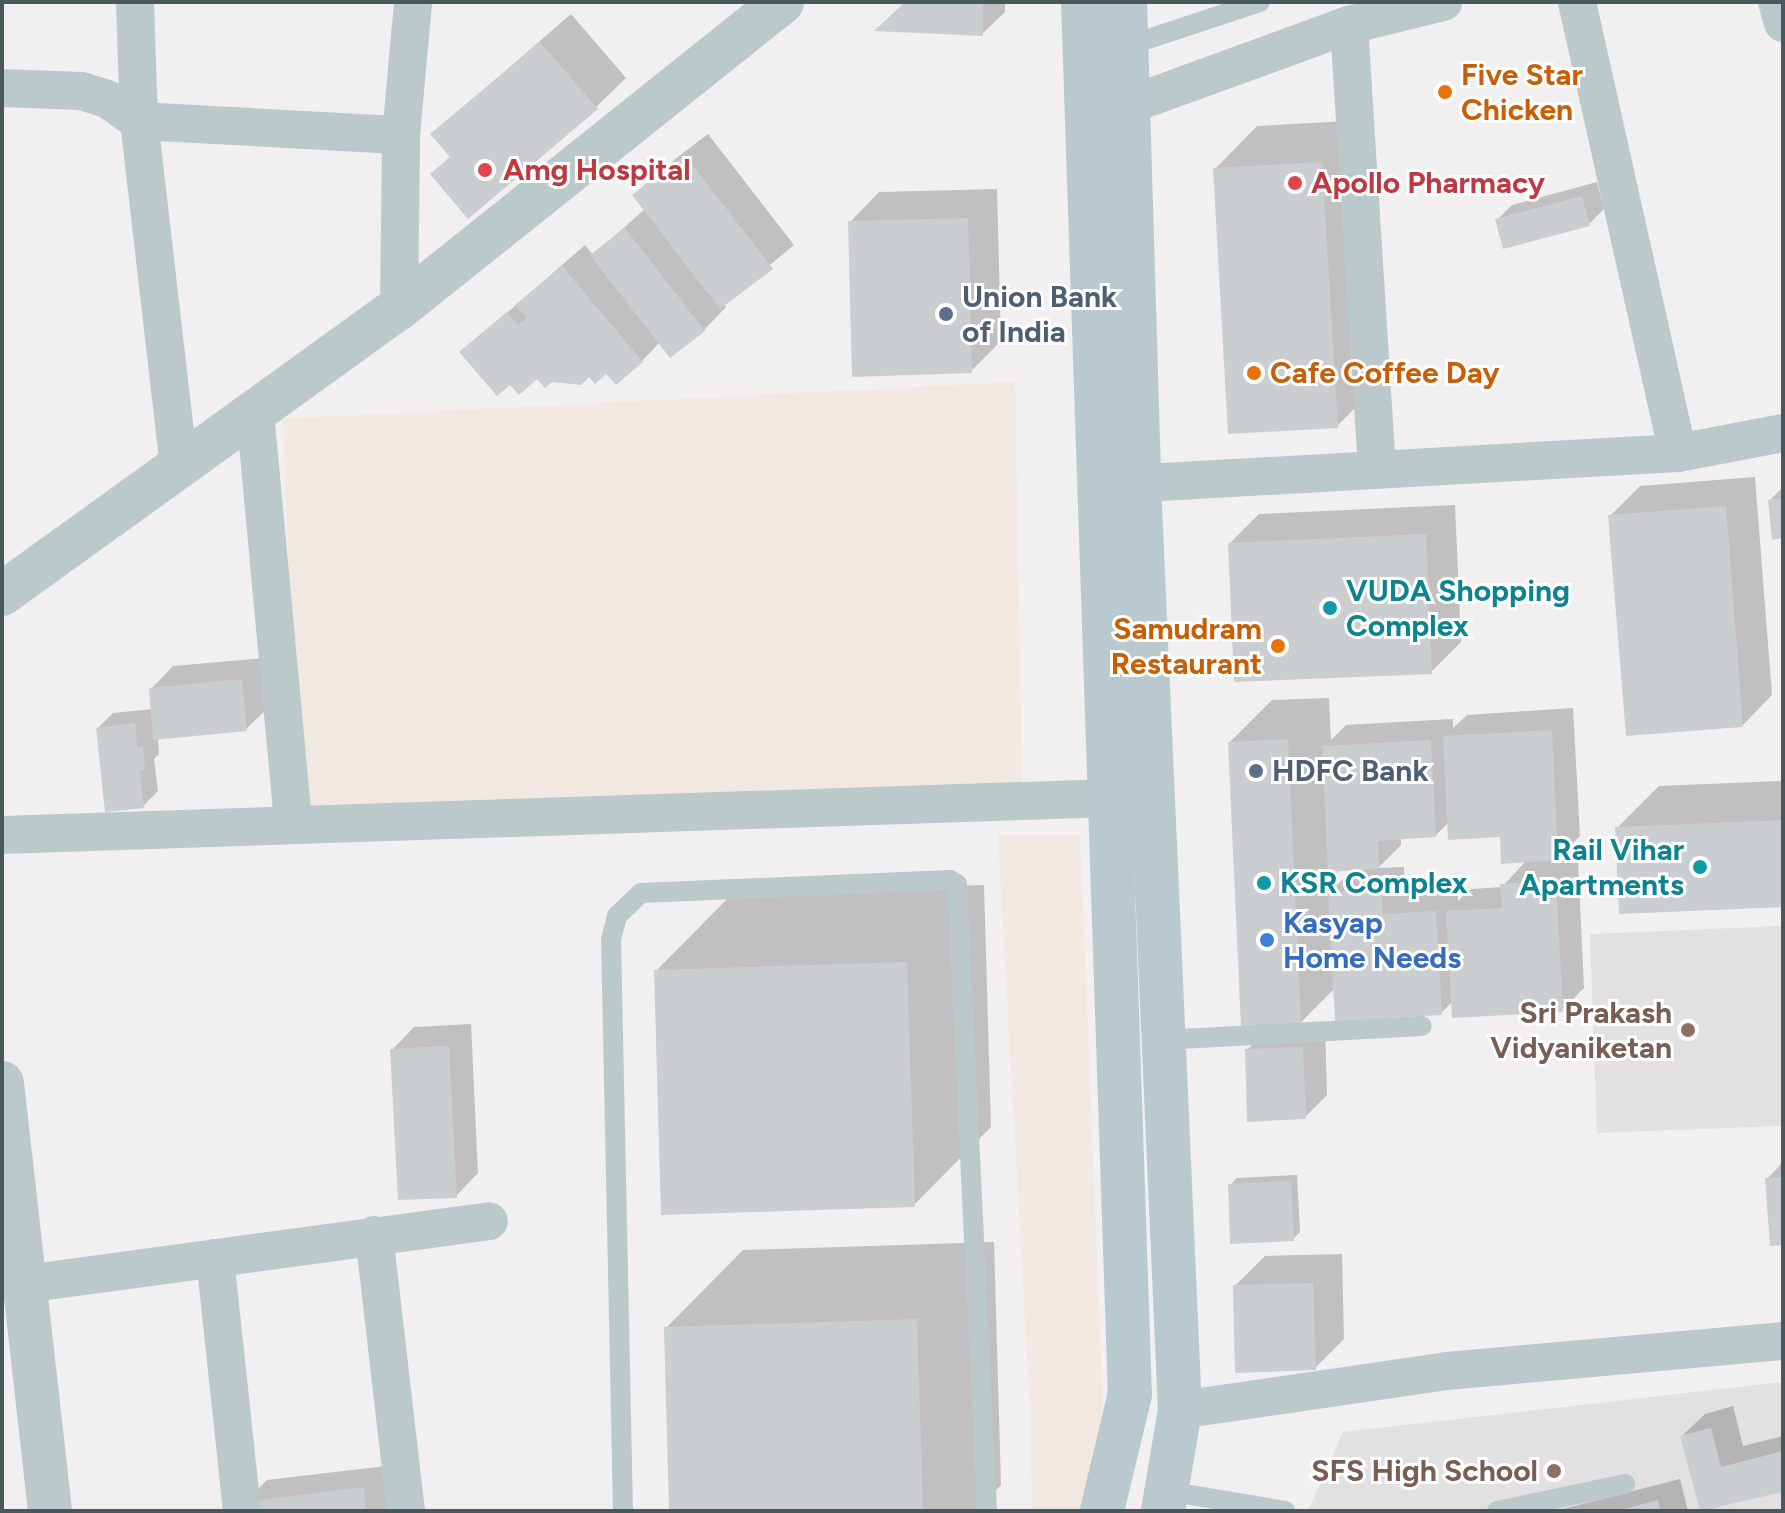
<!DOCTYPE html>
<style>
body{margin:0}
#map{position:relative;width:1785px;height:1513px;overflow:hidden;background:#f2eff0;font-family:Figtree,sans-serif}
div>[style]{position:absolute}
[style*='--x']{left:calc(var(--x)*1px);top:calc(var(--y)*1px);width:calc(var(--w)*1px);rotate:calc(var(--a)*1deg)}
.commercial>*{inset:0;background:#f0e8e1}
.education>*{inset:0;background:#e3e0e2}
.shadow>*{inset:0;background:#0003}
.building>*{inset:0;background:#caced1}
.service>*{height:20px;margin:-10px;padding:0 10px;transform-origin:10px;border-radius:10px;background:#bcc9cb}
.minor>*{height:38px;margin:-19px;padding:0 19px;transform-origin:19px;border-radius:19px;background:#bcc9cb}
.tertiary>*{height:44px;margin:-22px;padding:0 22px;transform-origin:22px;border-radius:22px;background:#bcc9cb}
.secondary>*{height:44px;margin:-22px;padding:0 22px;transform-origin:22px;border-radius:22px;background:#b9c9cd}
.dots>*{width:22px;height:22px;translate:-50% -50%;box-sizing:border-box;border:4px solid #fff;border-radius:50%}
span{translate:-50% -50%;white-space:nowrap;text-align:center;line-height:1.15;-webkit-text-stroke:6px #fff;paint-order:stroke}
.food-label{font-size:30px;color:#c56008;font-weight:700}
.left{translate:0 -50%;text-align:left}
.right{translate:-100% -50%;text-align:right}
.health-label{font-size:30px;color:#be3a42;font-weight:700}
.service-label{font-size:30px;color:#4e5e75;font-weight:700}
.culture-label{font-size:30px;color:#0d838f;font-weight:700}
.shop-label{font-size:30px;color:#366cbe;font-weight:700}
.education-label{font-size:30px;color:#785e54;font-weight:700}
.frame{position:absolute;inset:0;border:4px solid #49595b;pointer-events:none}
</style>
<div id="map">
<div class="commercial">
<i style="clip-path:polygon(1015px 382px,1022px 787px,298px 818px,283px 419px)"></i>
<i style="clip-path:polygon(998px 835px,1080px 835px,1103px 1409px,1079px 1511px,1032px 1511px,1030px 1409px)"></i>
</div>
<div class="education">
<i style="clip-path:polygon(1783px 926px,1783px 1126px,1597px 1133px,1590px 934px)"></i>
<i style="clip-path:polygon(1783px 1382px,1783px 1511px,1308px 1511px,1343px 1432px)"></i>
</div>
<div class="shadow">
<i style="clip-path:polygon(906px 2px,1005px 2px,1005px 12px,982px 34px)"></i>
<i style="clip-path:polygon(571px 14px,626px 78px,596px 107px,433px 174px,451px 156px,433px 134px)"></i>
<i style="clip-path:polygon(1364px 120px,1379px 384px,1337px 426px,1215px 169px,1257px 126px)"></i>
<i style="clip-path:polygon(708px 134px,794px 245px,723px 304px,726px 307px,704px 330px,660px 342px,642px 361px,607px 371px,510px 382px,462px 352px,585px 245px,593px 255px,645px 209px,634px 195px,657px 173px)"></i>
<i style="clip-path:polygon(1597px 182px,1604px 209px,1589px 224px,1497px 220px,1512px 205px)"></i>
<i style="clip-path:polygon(997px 189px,1001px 341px,971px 371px,850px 222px,879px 192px)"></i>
<i style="clip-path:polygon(1755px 477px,1772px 695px,1743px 725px,1610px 516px,1640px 486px)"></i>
<i style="clip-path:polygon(1783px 487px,1783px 536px,1770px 500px)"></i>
<i style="clip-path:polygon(1455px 505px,1461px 642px,1431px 672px,1230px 543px,1259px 514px)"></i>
<i style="clip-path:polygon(264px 658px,269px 707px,246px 729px,158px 738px,159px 754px,154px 759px,158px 791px,143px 806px,98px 728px,113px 713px,153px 709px,151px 689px,173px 666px)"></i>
<i style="clip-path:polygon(evenodd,1329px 698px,1331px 740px,1346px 725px,1453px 719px,1453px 728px,1467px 715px,1573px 708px,1580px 836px,1555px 861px,1578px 860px,1584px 988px,1562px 1010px,1453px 1001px,1441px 1013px,1335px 988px,1296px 1027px,1325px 1025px,1327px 1095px,1305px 1117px,1247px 1050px,1273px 1024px,1230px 742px,1272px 700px,1329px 698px,1449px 822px,1502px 835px,1527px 860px,1502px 887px,1471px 889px,1458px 901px,1458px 890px,1405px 892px,1404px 867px,1378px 868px,1401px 845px,1401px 838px,1435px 836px,1449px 822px,1329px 698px,1337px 869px,1353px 869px,1338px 884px,1337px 869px)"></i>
<i style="clip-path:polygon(1783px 781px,1783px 905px,1617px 828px,1659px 786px)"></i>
<i style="clip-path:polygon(984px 885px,991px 1127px,914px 1205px,656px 971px,733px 893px)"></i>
<i style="clip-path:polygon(471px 1024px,478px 1173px,456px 1196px,392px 1050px,414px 1027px)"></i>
<i style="clip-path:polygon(1783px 1162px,1783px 1243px,1767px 1179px)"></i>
<i style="clip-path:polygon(1297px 1175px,1300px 1232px,1293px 1239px,1230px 1185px,1237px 1178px)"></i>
<i style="clip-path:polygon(994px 1242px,1001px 1485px,975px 1511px,672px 1511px,666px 1328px,743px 1250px)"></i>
<i style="clip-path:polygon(1342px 1254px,1344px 1339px,1315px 1368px,1235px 1286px,1265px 1256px)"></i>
<i style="clip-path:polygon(1733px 1406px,1743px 1446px,1783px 1436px,1783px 1490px,1702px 1511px,1682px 1436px,1705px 1414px)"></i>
<i style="clip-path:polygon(386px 1466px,391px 1511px,246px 1511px,245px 1502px,267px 1480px)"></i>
<i style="clip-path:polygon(1680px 1479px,1688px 1511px,1555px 1511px)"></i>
</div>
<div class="building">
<i style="clip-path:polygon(905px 2px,983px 2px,983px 36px,874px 31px)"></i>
<i style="clip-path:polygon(540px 42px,598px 109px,468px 219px,430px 174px,450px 157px,430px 134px)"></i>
<i style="clip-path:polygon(685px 155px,773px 269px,720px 309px,632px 195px)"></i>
<i style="clip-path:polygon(1322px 162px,1338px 428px,1228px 434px,1213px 168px)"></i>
<i style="clip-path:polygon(1582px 196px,1590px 226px,1503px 249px,1495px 219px)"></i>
<i style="clip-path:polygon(968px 218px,972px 373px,852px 377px,848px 221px)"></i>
<i style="clip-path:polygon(625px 228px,705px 331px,670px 358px,590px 255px)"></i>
<i style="clip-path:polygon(562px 266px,643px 362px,616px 385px,606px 374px,595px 384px,589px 377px,581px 385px,552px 382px,545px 388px,537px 379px,519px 395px,510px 385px,497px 396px,459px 352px,507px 312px,518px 325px,527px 318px,515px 305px)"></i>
<i style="clip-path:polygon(1783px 498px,1783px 538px,1772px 540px,1768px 500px)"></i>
<i style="clip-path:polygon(1726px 506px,1743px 727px,1626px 736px,1608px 515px)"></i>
<i style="clip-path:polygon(1426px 534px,1432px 674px,1234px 682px,1228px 543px)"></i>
<i style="clip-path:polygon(242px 679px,247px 731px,153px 740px,149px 688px)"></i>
<i style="clip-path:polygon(135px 723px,137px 747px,143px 747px,145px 770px,140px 771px,144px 808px,105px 812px,96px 728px)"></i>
<i style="clip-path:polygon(1552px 730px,1558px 860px,1501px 864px,1500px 837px,1448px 840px,1443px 736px)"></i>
<i style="clip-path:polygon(1288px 739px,1301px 1024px,1241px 1027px,1228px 742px)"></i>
<i style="clip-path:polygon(1431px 740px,1436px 837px,1378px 841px,1379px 869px,1328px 872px,1322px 746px)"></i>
<i style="clip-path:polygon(1783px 820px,1783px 907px,1619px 914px,1615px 827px)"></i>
<i style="clip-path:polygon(1556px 881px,1563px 1012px,1452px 1018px,1446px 911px,1502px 908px,1500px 884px)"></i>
<i style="clip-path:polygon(1382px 889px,1383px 914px,1436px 911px,1442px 1015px,1335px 1021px,1328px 892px)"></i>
<i style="clip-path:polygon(907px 962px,915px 1207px,661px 1215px,654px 970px)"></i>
<i style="clip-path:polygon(449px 1046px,457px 1198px,398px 1200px,390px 1049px)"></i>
<i style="clip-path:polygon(1303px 1047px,1306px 1119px,1247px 1122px,1245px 1049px)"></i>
<i style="clip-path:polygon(1783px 1177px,1783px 1245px,1770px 1246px,1765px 1178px)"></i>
<i style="clip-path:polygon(1291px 1181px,1294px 1241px,1230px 1244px,1228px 1184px)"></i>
<i style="clip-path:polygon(1313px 1283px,1316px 1370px,1235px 1373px,1233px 1285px)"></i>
<i style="clip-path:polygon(917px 1319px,923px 1511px,669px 1511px,664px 1327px)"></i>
<i style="clip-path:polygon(1711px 1428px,1721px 1467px,1783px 1451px,1783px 1492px,1700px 1511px,1680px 1436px)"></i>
<i style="clip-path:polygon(364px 1487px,366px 1511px,244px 1511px,243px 1502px)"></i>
<i style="clip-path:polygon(1658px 1500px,1660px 1511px,1620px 1511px,1620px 1510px)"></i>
</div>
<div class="service">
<i style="--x:1127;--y:46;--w:140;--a:-18.3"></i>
<i style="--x:1163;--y:1040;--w:259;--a:-3.1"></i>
<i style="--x:1167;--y:1491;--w:120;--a:9.6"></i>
<i style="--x:623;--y:1511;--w:572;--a:-91.2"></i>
<i style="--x:611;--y:939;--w:24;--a:-75"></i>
<i style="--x:617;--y:916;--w:33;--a:-44"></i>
<i style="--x:641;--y:893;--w:309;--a:-2.4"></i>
<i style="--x:950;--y:880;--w:8;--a:30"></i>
<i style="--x:957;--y:884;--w:628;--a:87.26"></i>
<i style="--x:1497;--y:1511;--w:131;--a:-11.9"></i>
</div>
<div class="minor">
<i style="--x:135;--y:2;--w:119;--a:88.1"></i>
<i style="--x:139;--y:121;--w:348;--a:83.4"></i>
<i style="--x:1577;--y:2;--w:462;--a:77.4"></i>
<i style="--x:1777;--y:2;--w:22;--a:74"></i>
<i style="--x:1349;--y:25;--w:445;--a:86.4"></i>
<i style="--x:2;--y:88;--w:79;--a:2.2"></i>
<i style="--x:81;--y:91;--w:27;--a:17"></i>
<i style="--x:107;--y:99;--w:39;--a:35"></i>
<i style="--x:139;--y:121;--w:262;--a:3.1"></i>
<i style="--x:1099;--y:107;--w:30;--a:-4"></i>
<i style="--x:1129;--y:105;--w:234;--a:-20"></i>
<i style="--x:1349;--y:25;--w:97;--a:-13.7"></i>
<i style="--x:399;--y:308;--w:173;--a:-89.3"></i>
<i style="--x:401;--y:135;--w:134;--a:-84.8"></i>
<i style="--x:255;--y:412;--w:414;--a:84.7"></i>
<i style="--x:1109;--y:485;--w:570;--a:-3.22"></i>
<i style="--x:1678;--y:453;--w:107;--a:-10.8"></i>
<i style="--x:2;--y:835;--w:1110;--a:-1.91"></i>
<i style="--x:374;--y:1235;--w:278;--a:83.4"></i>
<i style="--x:215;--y:1258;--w:254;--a:83.9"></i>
<i style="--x:25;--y:1284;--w:468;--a:-7.7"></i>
<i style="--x:1180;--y:1410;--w:270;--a:-8.3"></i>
<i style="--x:1447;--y:1371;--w:337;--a:-5.1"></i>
</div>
<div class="tertiary">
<i style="--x:2;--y:594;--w:489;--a:-35.8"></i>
<i style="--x:399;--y:308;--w:490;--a:-38.6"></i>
<i style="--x:2;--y:1083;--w:431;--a:83.6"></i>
</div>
<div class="secondary">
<i style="--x:1083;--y:2;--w:1393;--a:88.07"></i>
<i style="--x:1130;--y:1394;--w:120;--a:103.5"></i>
<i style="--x:1125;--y:2;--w:481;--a:88.3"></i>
<i style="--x:1139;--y:483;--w:928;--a:87.47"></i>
<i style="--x:1180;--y:1410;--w:102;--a:99.6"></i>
</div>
<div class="dots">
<i style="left:1445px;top:92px;background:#e8710a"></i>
<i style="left:485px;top:170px;background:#e0444e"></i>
<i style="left:1295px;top:183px;background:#e0444e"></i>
<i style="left:946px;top:314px;background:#5c6f8a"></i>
<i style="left:1254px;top:373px;background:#e8710a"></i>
<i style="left:1330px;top:608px;background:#0f9aa8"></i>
<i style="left:1278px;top:646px;background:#e8710a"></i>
<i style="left:1256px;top:771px;background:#5c6f8a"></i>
<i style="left:1700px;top:867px;background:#0f9aa8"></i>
<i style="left:1264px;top:883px;background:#0f9aa8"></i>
<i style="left:1267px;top:940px;background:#3f7fe0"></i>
<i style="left:1688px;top:1030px;background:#8d6e63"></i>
<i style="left:1554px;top:1471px;background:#8d6e63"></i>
</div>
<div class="food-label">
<span class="left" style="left:1461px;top:92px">Five Star<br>Chicken</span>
<span class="left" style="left:1270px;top:373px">Cafe Coffee Day</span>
<span class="right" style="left:1262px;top:646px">Samudram<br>Restaurant</span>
</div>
<div class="health-label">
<span class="left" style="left:503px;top:170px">Amg Hospital</span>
<span class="left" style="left:1311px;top:183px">Apollo Pharmacy</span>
</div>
<div class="service-label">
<span class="left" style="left:962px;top:314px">Union Bank<br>of India</span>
<span class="left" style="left:1272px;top:771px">HDFC Bank</span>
</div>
<div class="culture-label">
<span class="left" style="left:1346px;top:608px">VUDA Shopping<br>Complex</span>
<span class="right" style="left:1684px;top:867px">Rail Vihar<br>Apartments</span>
<span class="left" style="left:1280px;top:883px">KSR Complex</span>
</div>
<div class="shop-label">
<span class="left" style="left:1283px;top:940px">Kasyap<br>Home Needs</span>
</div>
<div class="education-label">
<span class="right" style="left:1672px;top:1030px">Sri Prakash<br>Vidyaniketan</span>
<span class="right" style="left:1538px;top:1471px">SFS High School</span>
</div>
<div class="frame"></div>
</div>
